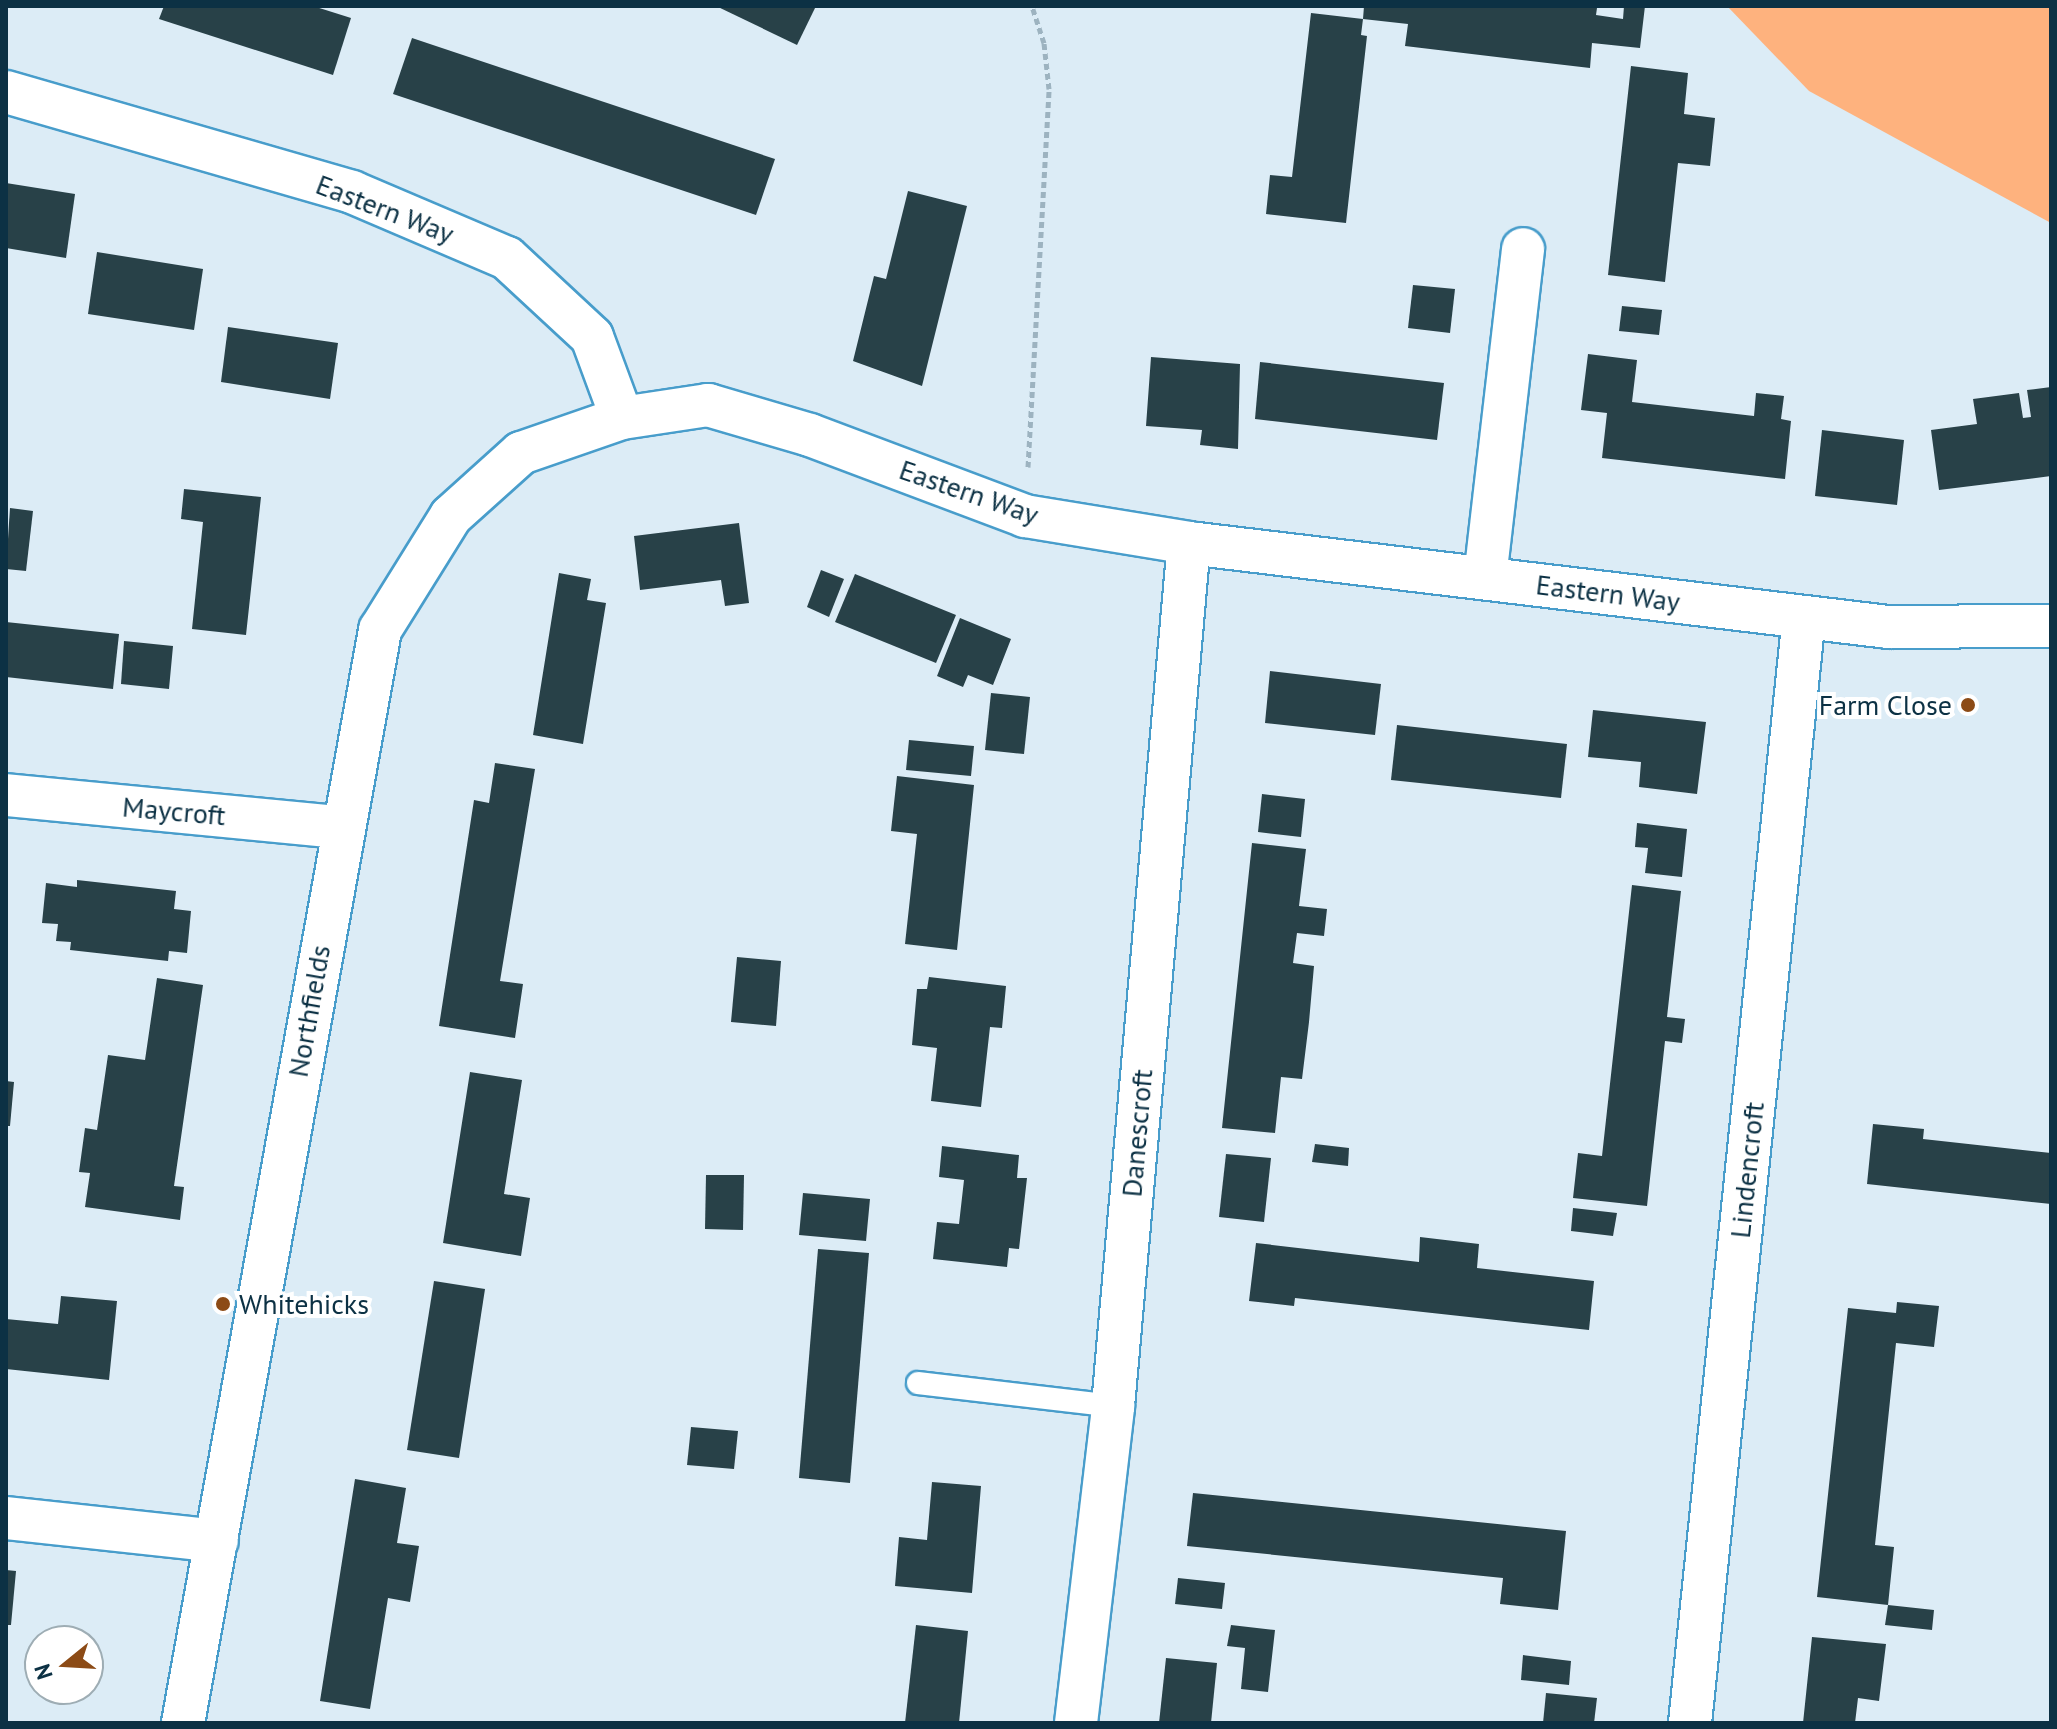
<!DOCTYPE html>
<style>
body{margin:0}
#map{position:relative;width:2057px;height:1729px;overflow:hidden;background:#dcecf6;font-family:"PT Sans",sans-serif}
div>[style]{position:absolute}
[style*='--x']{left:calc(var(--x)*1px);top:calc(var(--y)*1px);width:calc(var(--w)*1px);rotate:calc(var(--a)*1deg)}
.green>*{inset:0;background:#feb27e}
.building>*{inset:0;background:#284148}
.path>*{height:5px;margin-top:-2.5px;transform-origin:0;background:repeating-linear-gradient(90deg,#9db3c0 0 6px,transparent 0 10px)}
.roads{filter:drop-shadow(2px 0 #489dcb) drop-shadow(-2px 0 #489dcb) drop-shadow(0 2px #489dcb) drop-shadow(0 -2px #489dcb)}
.lane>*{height:22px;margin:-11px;padding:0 11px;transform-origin:11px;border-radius:11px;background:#fff}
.street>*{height:42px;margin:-21px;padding:0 21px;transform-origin:21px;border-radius:21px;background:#fff}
.dots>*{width:22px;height:22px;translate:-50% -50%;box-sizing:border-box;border:4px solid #fff;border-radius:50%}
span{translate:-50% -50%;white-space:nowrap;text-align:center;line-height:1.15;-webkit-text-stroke:8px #fff;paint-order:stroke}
.street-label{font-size:28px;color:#0c3144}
.poi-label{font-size:28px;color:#0c3144}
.right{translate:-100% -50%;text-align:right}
.left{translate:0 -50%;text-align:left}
.frame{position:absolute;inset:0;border:8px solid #0c3144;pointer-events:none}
.north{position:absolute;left:24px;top:1625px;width:80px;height:80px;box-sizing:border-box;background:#fff;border:2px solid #9eadb4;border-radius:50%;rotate:252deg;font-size:22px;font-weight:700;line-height:32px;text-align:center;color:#0c3144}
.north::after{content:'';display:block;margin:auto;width:28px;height:36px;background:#8c4b16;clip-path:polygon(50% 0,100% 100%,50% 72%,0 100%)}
</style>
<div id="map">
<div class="green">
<i style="clip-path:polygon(1727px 6px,2051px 6px,2051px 223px,1809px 91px)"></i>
</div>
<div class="building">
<i style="clip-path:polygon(164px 6px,313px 6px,351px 18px,333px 75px,159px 19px)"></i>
<i style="clip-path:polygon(716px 6px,816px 6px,797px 45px)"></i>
<i style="clip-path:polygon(1364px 6px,1581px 6px,1597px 8px,1596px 15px,1623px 19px,1624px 6px,1645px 6px,1640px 48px,1592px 43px,1590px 68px,1405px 46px,1408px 24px,1363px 19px)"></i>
<i style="clip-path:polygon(1311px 13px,1363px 19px,1361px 35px,1367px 36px,1346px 223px,1266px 214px,1270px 175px,1292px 177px)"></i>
<i style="clip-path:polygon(412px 38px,775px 159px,756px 215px,393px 94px)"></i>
<i style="clip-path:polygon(1631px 66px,1688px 73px,1684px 114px,1715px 118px,1710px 166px,1678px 163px,1665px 282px,1608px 275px)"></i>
<i style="clip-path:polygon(6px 183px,75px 194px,66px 258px,6px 248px)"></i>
<i style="clip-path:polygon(908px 191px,967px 206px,922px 386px,853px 361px,874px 276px,886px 279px)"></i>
<i style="clip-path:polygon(97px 252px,203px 269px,194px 330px,88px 314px)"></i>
<i style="clip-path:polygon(1413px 285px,1455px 289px,1450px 333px,1408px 328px)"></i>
<i style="clip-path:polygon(1622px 306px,1662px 310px,1659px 335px,1619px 331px)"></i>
<i style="clip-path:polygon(228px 327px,338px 343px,330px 399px,221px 382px)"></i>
<i style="clip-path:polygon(1588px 354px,1637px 360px,1632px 402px,1754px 416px,1756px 393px,1784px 396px,1781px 419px,1791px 421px,1785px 479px,1602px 458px,1607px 413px,1581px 410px)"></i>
<i style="clip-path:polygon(1151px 357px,1240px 364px,1238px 449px,1200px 445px,1202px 430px,1146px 426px)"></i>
<i style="clip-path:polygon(1260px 362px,1444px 383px,1437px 440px,1255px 419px)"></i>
<i style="clip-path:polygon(2051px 387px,2051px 476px,1939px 490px,1931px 430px,1977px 424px,1973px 399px,2019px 393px,2023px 418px,2031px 417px,2027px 390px)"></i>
<i style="clip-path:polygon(1822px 430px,1904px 440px,1897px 505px,1815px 496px)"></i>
<i style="clip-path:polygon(184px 489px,261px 497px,246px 635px,192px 629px,203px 522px,181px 519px)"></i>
<i style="clip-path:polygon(10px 508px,33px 511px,26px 571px,6px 569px)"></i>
<i style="clip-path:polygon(739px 523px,749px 603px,725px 606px,721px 580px,640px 590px,634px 536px)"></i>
<i style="clip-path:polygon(821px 570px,844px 579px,829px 617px,807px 607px)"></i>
<i style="clip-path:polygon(559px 573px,591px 579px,587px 600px,606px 603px,583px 744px,533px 735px)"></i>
<i style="clip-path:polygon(855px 574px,956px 615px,936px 663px,835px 622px)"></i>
<i style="clip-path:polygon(960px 618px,1011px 639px,993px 685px,968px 675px,963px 687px,937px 676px)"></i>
<i style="clip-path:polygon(6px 622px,119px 634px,113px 689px,6px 677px)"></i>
<i style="clip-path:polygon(124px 641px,173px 646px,169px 689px,121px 684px)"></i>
<i style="clip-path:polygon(1270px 671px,1381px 684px,1375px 735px,1265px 723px)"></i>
<i style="clip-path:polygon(991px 693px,1030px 697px,1024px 754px,985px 750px)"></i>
<i style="clip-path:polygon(1593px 710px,1706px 722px,1697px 794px,1639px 787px,1641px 762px,1588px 757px)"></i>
<i style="clip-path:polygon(1397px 725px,1567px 744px,1561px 798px,1391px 780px)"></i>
<i style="clip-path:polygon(909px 740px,974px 746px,971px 776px,906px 770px)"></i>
<i style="clip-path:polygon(495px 763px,535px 769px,500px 981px,523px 984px,515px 1038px,439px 1026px,474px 800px,489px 803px)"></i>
<i style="clip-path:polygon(897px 776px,974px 785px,957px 950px,905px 944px,917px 834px,891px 831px)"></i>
<i style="clip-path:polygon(1262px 794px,1305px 799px,1301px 837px,1258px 832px)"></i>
<i style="clip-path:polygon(1637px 823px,1687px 829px,1682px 877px,1645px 873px,1648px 848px,1635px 847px)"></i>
<i style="clip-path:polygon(1252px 843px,1306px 849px,1299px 906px,1327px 909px,1324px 936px,1297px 933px,1293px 963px,1314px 966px,1309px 1022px,1302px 1079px,1281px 1077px,1275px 1133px,1222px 1128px)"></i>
<i style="clip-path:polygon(77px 880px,176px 891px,174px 909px,191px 911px,187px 953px,169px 951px,168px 961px,70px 950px,71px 942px,56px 941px,58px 924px,42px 923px,46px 883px,77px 887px)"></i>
<i style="clip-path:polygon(1632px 885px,1681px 891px,1667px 1017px,1685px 1019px,1682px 1043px,1665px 1041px,1647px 1206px,1573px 1198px,1578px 1153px,1602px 1156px)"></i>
<i style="clip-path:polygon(737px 957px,781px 961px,776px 1026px,731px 1022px)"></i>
<i style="clip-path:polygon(929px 977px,1006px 986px,1002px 1028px,990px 1027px,981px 1107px,931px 1101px,937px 1048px,912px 1045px,917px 989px,927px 989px)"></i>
<i style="clip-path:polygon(157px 978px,203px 985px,174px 1186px,184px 1187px,180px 1220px,85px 1207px,90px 1173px,79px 1172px,85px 1128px,97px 1130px,108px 1055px,145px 1060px)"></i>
<i style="clip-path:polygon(470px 1072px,522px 1080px,504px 1194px,530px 1198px,521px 1256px,443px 1243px)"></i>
<i style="clip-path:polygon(6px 1081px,14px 1082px,10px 1126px,6px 1126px)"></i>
<i style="clip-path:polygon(1873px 1124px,1924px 1129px,1923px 1139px,2051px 1153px,2051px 1204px,1867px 1184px)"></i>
<i style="clip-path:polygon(1315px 1144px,1349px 1148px,1348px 1166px,1312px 1162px)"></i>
<i style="clip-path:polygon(942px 1146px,1019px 1155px,1017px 1178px,1027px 1178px,1019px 1249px,1009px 1248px,1007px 1267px,933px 1259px,937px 1222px,959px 1224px,964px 1180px,939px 1177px)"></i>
<i style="clip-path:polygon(1226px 1154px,1271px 1158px,1264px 1222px,1219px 1217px)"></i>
<i style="clip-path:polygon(706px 1175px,744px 1175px,743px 1230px,705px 1229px)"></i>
<i style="clip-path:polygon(803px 1193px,870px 1199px,866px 1241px,799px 1235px)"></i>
<i style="clip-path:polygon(1573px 1208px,1617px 1213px,1613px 1236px,1571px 1231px)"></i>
<i style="clip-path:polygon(1420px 1237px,1479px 1244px,1477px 1268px,1594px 1281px,1589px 1330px,1295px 1298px,1294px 1306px,1249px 1301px,1256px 1243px,1419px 1262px)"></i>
<i style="clip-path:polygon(818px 1249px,869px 1253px,850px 1483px,799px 1478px)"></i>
<i style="clip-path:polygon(434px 1281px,485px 1289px,459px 1458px,407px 1450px)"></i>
<i style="clip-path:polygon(61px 1296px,117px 1301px,109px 1380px,6px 1369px,6px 1319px,58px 1324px)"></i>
<i style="clip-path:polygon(1897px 1302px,1939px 1306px,1934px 1347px,1896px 1343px,1875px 1545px,1894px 1547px,1888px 1605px,1934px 1610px,1932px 1630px,1885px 1625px,1888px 1605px,1817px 1597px,1848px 1308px,1896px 1313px)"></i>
<i style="clip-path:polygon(691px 1427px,738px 1431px,734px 1469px,687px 1465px)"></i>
<i style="clip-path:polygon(355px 1479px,406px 1488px,397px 1543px,419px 1546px,410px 1602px,388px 1598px,370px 1709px,320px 1701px)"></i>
<i style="clip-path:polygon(932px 1482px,981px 1486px,972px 1593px,895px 1586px,899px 1537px,927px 1540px)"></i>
<i style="clip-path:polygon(1193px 1493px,1566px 1531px,1558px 1610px,1500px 1604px,1503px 1578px,1187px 1546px)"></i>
<i style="clip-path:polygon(6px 1570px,16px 1571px,11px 1625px,6px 1625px)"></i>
<i style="clip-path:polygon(1178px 1578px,1225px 1583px,1222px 1609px,1175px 1604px)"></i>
<i style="clip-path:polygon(916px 1625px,968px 1631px,959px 1723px,905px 1723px)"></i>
<i style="clip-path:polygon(1231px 1625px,1275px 1630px,1268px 1692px,1241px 1689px,1245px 1648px,1227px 1646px)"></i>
<i style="clip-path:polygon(1812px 1637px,1886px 1644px,1879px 1701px,1858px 1698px,1855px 1723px,1803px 1723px)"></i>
<i style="clip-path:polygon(1523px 1655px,1571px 1661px,1569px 1685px,1521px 1680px)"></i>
<i style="clip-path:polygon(1166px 1658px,1217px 1663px,1211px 1723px,1159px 1723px)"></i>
<i style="clip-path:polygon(1546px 1693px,1597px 1698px,1594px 1723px,1543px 1723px)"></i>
</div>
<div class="path">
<i style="--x:1028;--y:467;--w:379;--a:-86.8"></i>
<i style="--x:1049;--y:89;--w:46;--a:-96.2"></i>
<i style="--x:1044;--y:43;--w:39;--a:-108"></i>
</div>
<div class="roads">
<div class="lane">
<i style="--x:918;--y:1383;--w:196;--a:6.7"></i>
</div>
<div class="street">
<i style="--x:6;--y:92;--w:360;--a:16.1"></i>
<i style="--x:352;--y:192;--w:168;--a:23.1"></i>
<i style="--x:507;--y:258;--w:116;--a:42.9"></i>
<i style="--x:592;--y:337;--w:86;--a:69.7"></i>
<i style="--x:1485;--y:578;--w:331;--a:-83.4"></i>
<i style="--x:6;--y:795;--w:337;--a:5.5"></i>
<i style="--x:6;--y:1518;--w:212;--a:6.2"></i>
<i style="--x:183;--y:1723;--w:1111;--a:-79.78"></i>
<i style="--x:380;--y:630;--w:134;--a:-58.1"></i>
<i style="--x:451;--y:516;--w:94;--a:-42"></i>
<i style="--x:521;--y:453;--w:107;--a:-19.1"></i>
<i style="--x:622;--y:418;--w:87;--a:-8.6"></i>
<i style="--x:708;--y:405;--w:106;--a:16.4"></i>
<i style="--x:810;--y:435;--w:230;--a:20.6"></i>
<i style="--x:1025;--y:516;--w:166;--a:9.3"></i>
<i style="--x:1189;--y:543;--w:704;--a:6.85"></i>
<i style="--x:1888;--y:627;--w:163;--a:-0.4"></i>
<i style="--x:1076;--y:1723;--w:319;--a:-83.3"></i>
<i style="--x:1113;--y:1406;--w:866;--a:-84.97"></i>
<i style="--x:1690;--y:1723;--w:1112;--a:-84.12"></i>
</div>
</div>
<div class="dots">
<i style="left:1968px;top:705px;background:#8c4b16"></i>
<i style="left:223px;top:1304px;background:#8c4b16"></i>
</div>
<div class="street-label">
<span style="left:385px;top:209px;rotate:21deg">Eastern Way</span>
<span style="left:969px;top:492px;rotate:19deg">Eastern Way</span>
<span style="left:1608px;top:593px;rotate:7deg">Eastern Way</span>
<span style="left:174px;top:811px;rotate:5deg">Maycroft</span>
<span style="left:309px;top:1011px;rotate:-80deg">Northfields</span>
<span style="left:1137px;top:1133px;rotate:-85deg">Danescroft</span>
<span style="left:1747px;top:1170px;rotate:-84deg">Lindencroft</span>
</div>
<div class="poi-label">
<span class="right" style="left:1952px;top:705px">Farm Close</span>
<span class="left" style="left:239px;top:1304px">Whitehicks</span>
</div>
<div class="frame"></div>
<div class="north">N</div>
</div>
